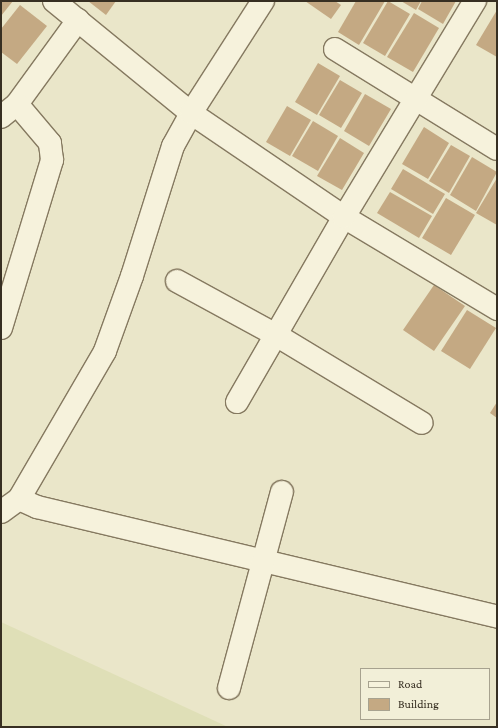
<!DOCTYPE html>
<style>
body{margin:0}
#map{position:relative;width:498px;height:728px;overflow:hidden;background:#eae6c9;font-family:"Crimson Pro",serif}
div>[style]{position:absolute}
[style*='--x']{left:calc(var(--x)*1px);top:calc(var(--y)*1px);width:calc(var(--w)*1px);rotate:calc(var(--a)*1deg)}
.farmland>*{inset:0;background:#dfdfb7}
.building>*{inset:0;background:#c4a983}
.roads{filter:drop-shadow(1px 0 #857960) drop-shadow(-1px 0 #857960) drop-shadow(0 1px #857960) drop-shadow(0 -1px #857960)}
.minor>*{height:22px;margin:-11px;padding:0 11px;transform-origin:11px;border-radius:11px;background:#f6f2dc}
span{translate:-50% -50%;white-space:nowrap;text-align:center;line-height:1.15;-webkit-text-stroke:3px #f2efd8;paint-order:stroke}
.frame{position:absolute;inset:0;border:2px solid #372f22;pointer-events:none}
.legend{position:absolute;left:360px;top:668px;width:130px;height:52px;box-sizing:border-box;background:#f2efd8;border:1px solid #a7a28f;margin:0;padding:5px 7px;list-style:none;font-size:12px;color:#372f22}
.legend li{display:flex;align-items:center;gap:8px;height:20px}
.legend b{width:20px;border:1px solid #a7a28f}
</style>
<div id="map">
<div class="farmland">
<i style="clip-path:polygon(1px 622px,228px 727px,1px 727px)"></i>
</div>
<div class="building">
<i style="clip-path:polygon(1px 1px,13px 1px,1px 16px)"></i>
<i style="clip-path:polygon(88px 1px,116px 1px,106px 15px)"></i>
<i style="clip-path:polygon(305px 1px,335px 1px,341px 5px,331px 19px)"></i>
<i style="clip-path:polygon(356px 1px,385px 1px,359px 45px,338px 32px)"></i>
<i style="clip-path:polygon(388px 1px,410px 14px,385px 56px,363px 43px)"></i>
<i style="clip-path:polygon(401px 1px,421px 1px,416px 10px)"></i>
<i style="clip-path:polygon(422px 1px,456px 1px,443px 24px,418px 9px)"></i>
<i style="clip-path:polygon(20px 5px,47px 26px,17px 64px,1px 52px,1px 29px)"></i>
<i style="clip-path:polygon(497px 10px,497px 57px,476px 45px)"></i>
<i style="clip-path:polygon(414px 13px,439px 28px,413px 72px,387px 57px)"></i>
<i style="clip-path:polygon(318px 63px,340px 76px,317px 115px,295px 102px)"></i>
<i style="clip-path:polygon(340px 80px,362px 93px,341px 128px,319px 115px)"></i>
<i style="clip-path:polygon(365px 94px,391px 109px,369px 146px,344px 131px)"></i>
<i style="clip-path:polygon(287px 106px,311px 120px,290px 156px,266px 142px)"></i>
<i style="clip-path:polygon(313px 121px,338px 136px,318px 171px,292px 156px)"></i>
<i style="clip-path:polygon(424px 127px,449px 143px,428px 179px,402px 164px)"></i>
<i style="clip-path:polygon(340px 138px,364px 153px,342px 190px,317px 176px)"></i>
<i style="clip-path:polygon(451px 145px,470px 156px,449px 193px,429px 181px)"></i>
<i style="clip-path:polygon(472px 157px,497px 172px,476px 211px,450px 195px)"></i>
<i style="clip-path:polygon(403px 169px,445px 194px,433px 214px,391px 189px)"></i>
<i style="clip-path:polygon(497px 178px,497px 225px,476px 213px)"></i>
<i style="clip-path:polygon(390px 192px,432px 216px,419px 238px,377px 213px)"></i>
<i style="clip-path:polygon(446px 198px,475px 215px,451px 255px,422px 238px)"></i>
<i style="clip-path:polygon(434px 285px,465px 306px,434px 351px,403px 330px)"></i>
<i style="clip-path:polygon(467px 310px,496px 328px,470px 369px,441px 351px)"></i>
<i style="clip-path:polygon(497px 402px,497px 418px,490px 413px)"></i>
</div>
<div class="roads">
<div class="minor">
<i style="--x:54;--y:1;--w:177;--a:39.3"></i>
<i style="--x:191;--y:113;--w:185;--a:34.2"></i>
<i style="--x:344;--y:217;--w:179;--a:31"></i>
<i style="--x:335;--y:49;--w:190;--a:31.7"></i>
<i style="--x:1;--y:117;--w:21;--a:-39"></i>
<i style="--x:17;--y:104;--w:104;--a:-54"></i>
<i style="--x:177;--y:281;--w:113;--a:28.6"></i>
<i style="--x:276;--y:335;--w:170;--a:31.1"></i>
<i style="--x:1;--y:328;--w:176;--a:-73.1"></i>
<i style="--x:52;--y:160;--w:17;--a:-97"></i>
<i style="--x:50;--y:143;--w:51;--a:-130.2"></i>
<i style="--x:237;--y:402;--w:214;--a:-60"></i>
<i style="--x:344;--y:217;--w:253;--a:-58.8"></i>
<i style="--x:19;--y:499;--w:20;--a:24"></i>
<i style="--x:37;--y:507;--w:473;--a:13.4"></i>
<i style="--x:1;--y:512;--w:22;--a:-36"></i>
<i style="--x:19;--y:499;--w:171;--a:-59.8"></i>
<i style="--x:105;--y:351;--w:80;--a:-70.2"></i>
<i style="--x:132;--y:276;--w:136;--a:-72.5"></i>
<i style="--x:173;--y:146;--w:38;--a:-61"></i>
<i style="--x:191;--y:113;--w:133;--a:-57.3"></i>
<i style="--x:229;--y:688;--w:203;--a:-74.9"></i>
</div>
</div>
<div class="frame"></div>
<ul class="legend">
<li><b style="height:5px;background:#f6f2dc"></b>Road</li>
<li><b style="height:11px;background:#c4a983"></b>Building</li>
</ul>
</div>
